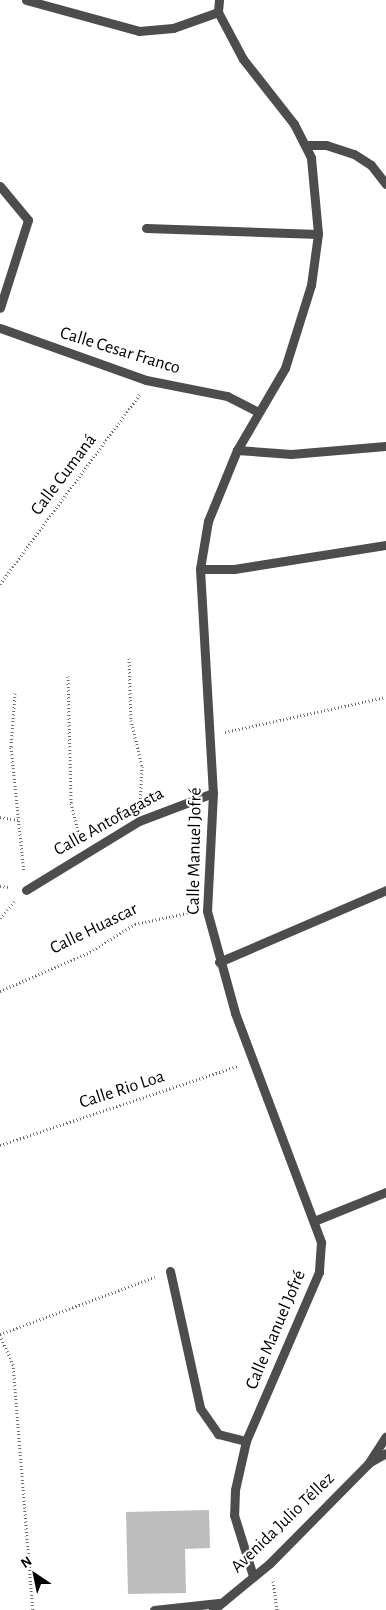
<!DOCTYPE html>
<meta charset="utf-8">
<style>
body{margin:0}
#map{position:relative;width:386px;height:1610px;overflow:hidden;background:#fff;font-family:"Alegreya Sans",sans-serif}
div>[style]{position:absolute}
[style*='--x']{left:calc(var(--x)*1px);top:calc(var(--y)*1px);width:calc(var(--w)*1px);rotate:calc(var(--a)*1deg)}
.building>*{inset:0;background:#bdbdbd}
.path>*{height:3px;margin-top:-1.5px;transform-origin:0;background:repeating-linear-gradient(90deg,#6f6f6f 0 1px,transparent 0 3.5px)}
.minor>*{height:9px;margin:-4.5px;padding:0 4.5px;transform-origin:4.5px;border-radius:4.5px;background:#4d4d4d}
span{translate:-50% -50%;white-space:nowrap;text-align:center;line-height:1.15;-webkit-text-stroke:4px #fff;paint-order:stroke}
.street-label{font-size:18px;color:#000}
.north{position:absolute;left:10px;top:1550px;width:50px;height:50px;-webkit-text-stroke:4px #fff;paint-order:stroke;rotate:326deg;font-size:14px;font-weight:700;line-height:20px;text-align:center;color:#000}
.north::after{content:'';display:block;margin:auto;width:18px;height:22px;background:#000;clip-path:polygon(50% 0,100% 100%,50% 72%,0 100%)}
</style>
<div id="map">
<div class="building">
<i style="clip-path:polygon(209px 1510px,210px 1548px,185px 1549px,186px 1593px,128px 1594px,126px 1512px)"></i>
</div>
<div class="path">
<i style="--x:0;--y:584;--w:236;--a:-53.6"></i>
<i style="--x:129;--y:658;--w:62;--a:88.2"></i>
<i style="--x:131;--y:720;--w:47;--a:76.6"></i>
<i style="--x:142;--y:766;--w:37;--a:93"></i>
<i style="--x:68;--y:676;--w:127;--a:88.6"></i>
<i style="--x:71;--y:803;--w:37;--a:76"></i>
<i style="--x:15;--y:693;--w:54;--a:94.2"></i>
<i style="--x:11;--y:747;--w:126;--a:84.1"></i>
<i style="--x:225;--y:732;--w:165;--a:-12.3"></i>
<i style="--x:0;--y:817;--w:19;--a:9"></i>
<i style="--x:0;--y:886;--w:9;--a:6"></i>
<i style="--x:0;--y:918;--w:23;--a:-49"></i>
<i style="--x:0;--y:991;--w:98;--a:-23.4"></i>
<i style="--x:90;--y:952;--w:53;--a:-31.9"></i>
<i style="--x:135;--y:924;--w:58;--a:-11.9"></i>
<i style="--x:0;--y:1145;--w:251;--a:-18.4"></i>
<i style="--x:0;--y:1334;--w:165;--a:-20.2"></i>
<i style="--x:0;--y:1335;--w:32;--a:66"></i>
<i style="--x:13;--y:1364;--w:247;--a:85.4"></i>
<i style="--x:273;--y:1581;--w:29;--a:82"></i>
</div>
<div class="minor">
<i style="--x:26;--y:0;--w:117;--a:15.3"></i>
<i style="--x:139;--y:31;--w:34;--a:-5"></i>
<i style="--x:173;--y:28;--w:48;--a:-19.6"></i>
<i style="--x:219;--y:0;--w:12;--a:95"></i>
<i style="--x:218;--y:12;--w:53;--a:62"></i>
<i style="--x:243;--y:59;--w:83;--a:51.9"></i>
<i style="--x:294;--y:124;--w:38;--a:63"></i>
<i style="--x:311;--y:158;--w:76;--a:84.7"></i>
<i style="--x:318;--y:234;--w:51;--a:97.8"></i>
<i style="--x:311;--y:285;--w:87;--a:107.4"></i>
<i style="--x:285;--y:368;--w:95;--a:120.3"></i>
<i style="--x:237;--y:450;--w:77;--a:112.2"></i>
<i style="--x:208;--y:521;--w:49;--a:99.5"></i>
<i style="--x:200;--y:569;--w:224;--a:86.7"></i>
<i style="--x:213;--y:793;--w:118;--a:92.9"></i>
<i style="--x:207;--y:911;--w:106;--a:74.6"></i>
<i style="--x:235;--y:1013;--w:245;--a:69.4"></i>
<i style="--x:321;--y:1242;--w:30;--a:94"></i>
<i style="--x:319;--y:1272;--w:184;--a:113.4"></i>
<i style="--x:246;--y:1441;--w:50;--a:102.7"></i>
<i style="--x:235;--y:1490;--w:25;--a:92"></i>
<i style="--x:234;--y:1515;--w:64;--a:72.7"></i>
<i style="--x:306;--y:145;--w:20;--a:0"></i>
<i style="--x:326;--y:145;--w:29;--a:18"></i>
<i style="--x:354;--y:154;--w:20;--a:33"></i>
<i style="--x:371;--y:165;--w:24;--a:52"></i>
<i style="--x:0;--y:186;--w:44;--a:50.5"></i>
<i style="--x:28;--y:220;--w:92;--a:107.7"></i>
<i style="--x:146;--y:228;--w:172;--a:2"></i>
<i style="--x:0;--y:328;--w:155;--a:19.6"></i>
<i style="--x:146;--y:380;--w:83;--a:11.2"></i>
<i style="--x:227;--y:396;--w:35;--a:27"></i>
<i style="--x:237;--y:450;--w:54;--a:4.2"></i>
<i style="--x:291;--y:454;--w:95;--a:-4.8"></i>
<i style="--x:200;--y:569;--w:34;--a:0"></i>
<i style="--x:234;--y:569;--w:154;--a:-9"></i>
<i style="--x:26;--y:890;--w:132;--a:-31.4"></i>
<i style="--x:139;--y:821;--w:79;--a:-20.7"></i>
<i style="--x:219;--y:962;--w:182;--a:-23.3"></i>
<i style="--x:314;--y:1221;--w:78;--a:-21.9"></i>
<i style="--x:170;--y:1271;--w:140;--a:77.6"></i>
<i style="--x:200;--y:1408;--w:32;--a:55"></i>
<i style="--x:218;--y:1434;--w:29;--a:14"></i>
<i style="--x:370;--y:1462;--w:18;--a:-29"></i>
<i style="--x:154;--y:1610;--w:65;--a:-6.1"></i>
<i style="--x:213;--y:1610;--w:74;--a:-39.5"></i>
<i style="--x:270;--y:1563;--w:139;--a:-45.3"></i>
<i style="--x:368;--y:1464;--w:33;--a:-57"></i>
</div>
<div class="street-label">
<span style="left:120px;top:351px;rotate:17deg">Calle Cesar Franco</span>
<span style="left:64px;top:475px;rotate:-53deg">Calle Cumaná</span>
<span style="left:109px;top:822px;rotate:-29deg">Calle Antofagasta</span>
<span style="left:195px;top:851px;rotate:-89deg">Calle Manuel Jofré</span>
<span style="left:94px;top:929px;rotate:-26deg">Calle Huascar</span>
<span style="left:122px;top:1090px;rotate:-18deg">Calle Rio Loa</span>
<span style="left:276px;top:1330px;rotate:-67deg">Calle Manuel Jofré</span>
<span style="left:283px;top:1523px;rotate:-44deg">Avenida Julio Téllez</span>
</div>
<div class="north">N</div>
</div>
